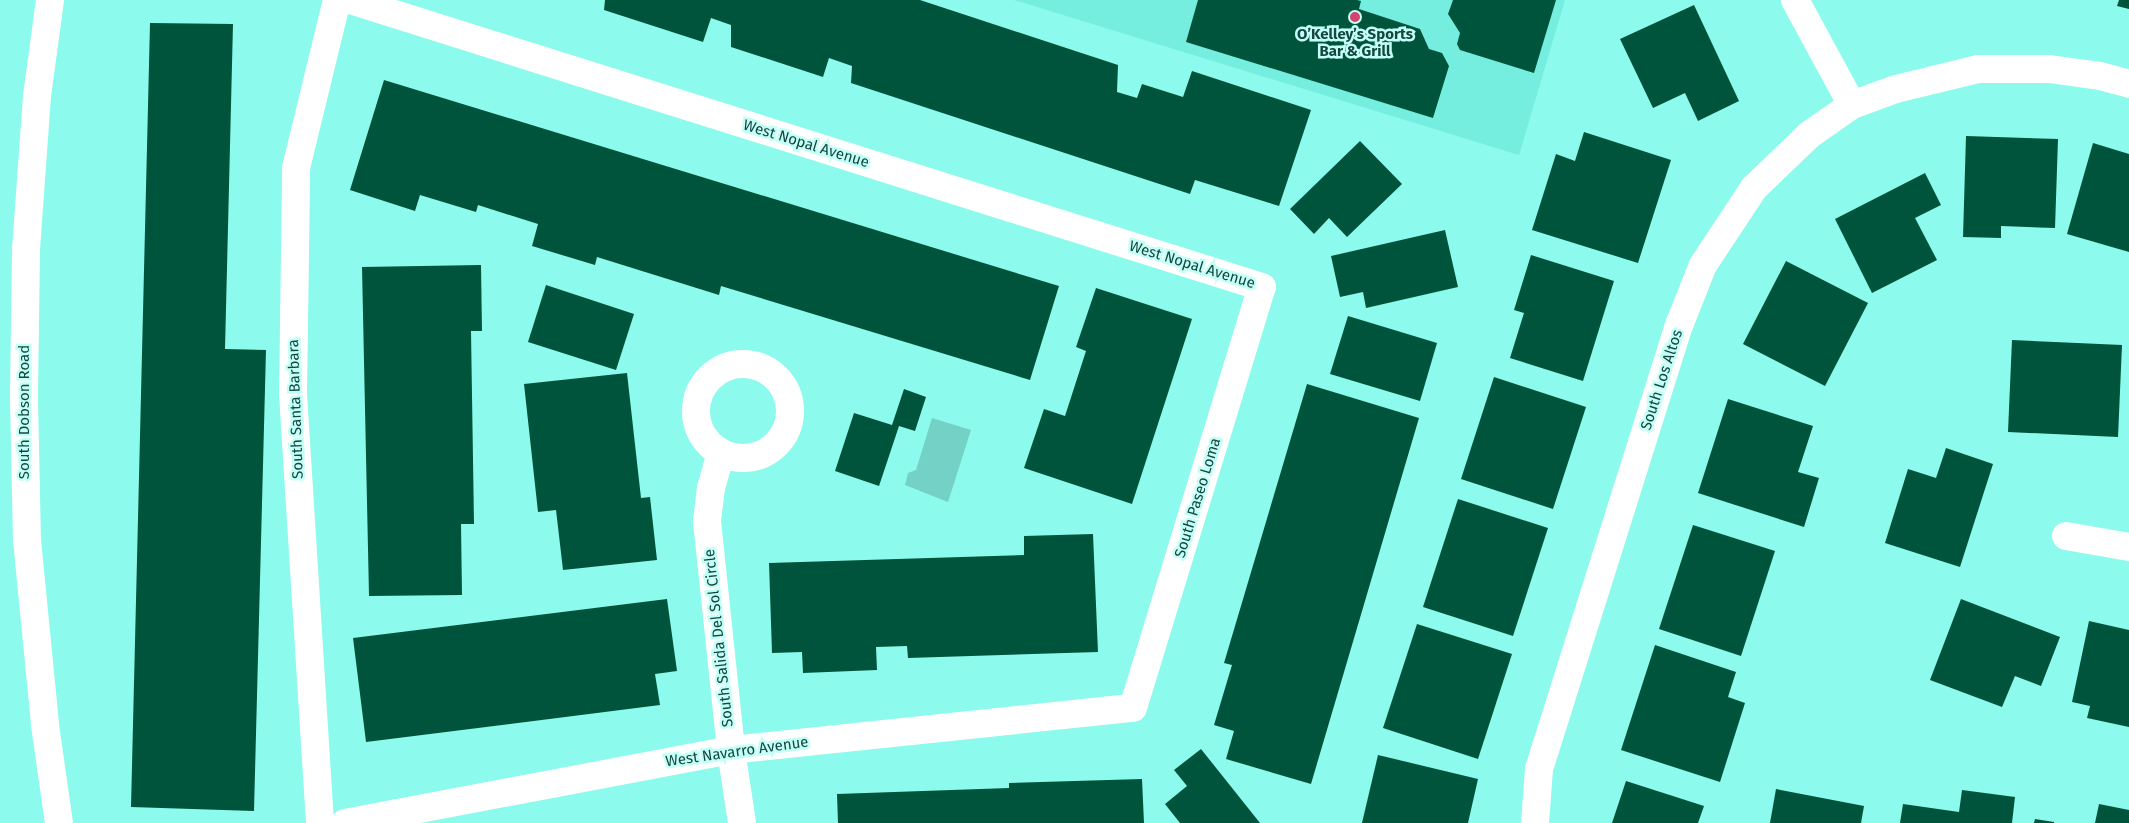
<!DOCTYPE html>
<meta charset="utf-8">
<style>
body{margin:0}
#map{position:relative;width:2129px;height:823px;overflow:hidden;background:#8cfaec;font-family:"Fira Sans",sans-serif}
div>[style]{position:absolute}
[style*='--x']{left:calc(var(--x)*1px);top:calc(var(--y)*1px);width:calc(var(--w)*1px);rotate:calc(var(--a)*1deg)}
.built>*{inset:0;background:#75eedf}
.water>*{inset:0;background:#74d1c5}
.building>*{inset:0;background:#00543b}
.minor>*{height:28px;margin:-14px;padding:0 14px;transform-origin:14px;border-radius:14px;background:#fff}
.minor>.ring{margin:-14px;padding:0;box-sizing:content-box;background:none;border:28px solid #fff;border-radius:50%}
.secondary>*{height:28px;margin:-14px;padding:0 14px;transform-origin:14px;border-radius:14px;background:#fff}
.dots>*{width:14px;height:14px;translate:-50% -50%;box-sizing:border-box;border:2px solid #c2fff6;border-radius:50%}
span{translate:-50% -50%;white-space:nowrap;text-align:center;line-height:1.15;-webkit-text-stroke:5px #c2fff6;paint-order:stroke}
.poi-label{font-size:15px;color:#164640;font-weight:700}
.street-label{font-size:15px;color:#164640}
</style>
<div id="map">
<div class="built">
<i style="clip-path:polygon(1014px 0,1565px 0,1519px 155px)"></i>
</div>
<div class="water">
<i style="clip-path:polygon(932px 418px,971px 430px,948px 502px,905px 485px,908px 473px,916px 470px)"></i>
</div>
<div class="building">
<i style="clip-path:polygon(605px 0,920px 0,1118px 65px,1117px 92px,1137px 98px,1142px 84px,1183px 97px,1192px 71px,1311px 110px,1279px 206px,1195px 180px,1190px 194px,851px 83px,852px 66px,829px 58px,823px 77px,731px 47px,731px 25px,711px 18px,703px 42px,604px 10px)"></i>
<i style="clip-path:polygon(1198px 0,1357px 0,1361px 1px,1359px 9px,1420px 29px,1429px 49px,1442px 53px,1449px 66px,1433px 118px,1186px 42px)"></i>
<i style="clip-path:polygon(1453px 0,1556px 0,1534px 73px,1460px 50px,1457px 44px,1460px 33px,1448px 14px)"></i>
<i style="clip-path:polygon(2119px 0,2129px 0,2129px 9px,2117px 6px)"></i>
<i style="clip-path:polygon(1694px 5px,1739px 101px,1698px 121px,1685px 93px,1653px 108px,1620px 39px)"></i>
<i style="clip-path:polygon(150px 23px,233px 24px,225px 349px,266px 350px,254px 811px,131px 807px)"></i>
<i style="clip-path:polygon(384px 80px,1059px 286px,1030px 380px,721px 286px,719px 295px,597px 257px,595px 265px,532px 246px,538px 224px,478px 205px,476px 212px,420px 195px,415px 211px,350px 190px)"></i>
<i style="clip-path:polygon(1584px 132px,1671px 160px,1638px 263px,1532px 230px,1556px 154px,1575px 161px)"></i>
<i style="clip-path:polygon(1966px 136px,2058px 139px,2055px 228px,2001px 226px,2001px 238px,1963px 237px)"></i>
<i style="clip-path:polygon(1360px 141px,1402px 184px,1347px 237px,1329px 218px,1314px 234px,1290px 209px)"></i>
<i style="clip-path:polygon(2093px 143px,2129px 154px,2129px 252px,2067px 234px)"></i>
<i style="clip-path:polygon(1925px 173px,1941px 205px,1915px 218px,1937px 260px,1872px 293px,1835px 219px)"></i>
<i style="clip-path:polygon(1445px 230px,1458px 287px,1366px 308px,1363px 292px,1340px 297px,1331px 256px)"></i>
<i style="clip-path:polygon(1531px 255px,1614px 281px,1583px 381px,1510px 358px,1524px 313px,1514px 310px)"></i>
<i style="clip-path:polygon(1786px 261px,1868px 303px,1825px 386px,1743px 344px)"></i>
<i style="clip-path:polygon(481px 265px,482px 331px,471px 331px,474px 524px,461px 524px,462px 595px,369px 596px,362px 267px)"></i>
<i style="clip-path:polygon(546px 285px,634px 314px,616px 370px,528px 342px)"></i>
<i style="clip-path:polygon(1096px 288px,1192px 319px,1132px 504px,1024px 468px,1044px 409px,1065px 416px,1086px 351px,1076px 347px)"></i>
<i style="clip-path:polygon(1348px 316px,1437px 343px,1420px 401px,1330px 374px)"></i>
<i style="clip-path:polygon(2012px 340px,2122px 345px,2118px 437px,2008px 432px)"></i>
<i style="clip-path:polygon(627px 373px,641px 498px,650px 497px,657px 560px,563px 570px,556px 510px,538px 512px,524px 384px)"></i>
<i style="clip-path:polygon(1494px 377px,1586px 407px,1553px 509px,1461px 479px)"></i>
<i style="clip-path:polygon(1307px 384px,1419px 418px,1311px 784px,1226px 759px,1234px 731px,1214px 725px,1232px 665px,1224px 663px)"></i>
<i style="clip-path:polygon(904px 389px,926px 397px,915px 431px,899px 426px,879px 486px,835px 471px,854px 413px,892px 425px)"></i>
<i style="clip-path:polygon(1728px 399px,1813px 426px,1798px 472px,1819px 478px,1804px 527px,1698px 493px)"></i>
<i style="clip-path:polygon(1946px 448px,1993px 464px,1960px 567px,1885px 543px,1908px 469px,1936px 478px)"></i>
<i style="clip-path:polygon(1458px 499px,1548px 528px,1513px 636px,1423px 607px)"></i>
<i style="clip-path:polygon(1693px 525px,1775px 551px,1741px 656px,1659px 629px)"></i>
<i style="clip-path:polygon(1093px 534px,1098px 652px,908px 658px,907px 646px,876px 647px,877px 670px,803px 673px,802px 652px,772px 653px,769px 563px,1024px 555px,1024px 536px)"></i>
<i style="clip-path:polygon(667px 599px,677px 671px,655px 674px,660px 705px,366px 742px,353px 638px)"></i>
<i style="clip-path:polygon(1961px 599px,2060px 637px,2041px 686px,2015px 676px,2002px 707px,1930px 680px)"></i>
<i style="clip-path:polygon(2089px 621px,2129px 630px,2129px 727px,2087px 718px,2090px 706px,2072px 702px)"></i>
<i style="clip-path:polygon(1417px 624px,1512px 654px,1478px 759px,1383px 728px)"></i>
<i style="clip-path:polygon(1655px 645px,1736px 672px,1728px 697px,1745px 703px,1720px 782px,1621px 750px)"></i>
<i style="clip-path:polygon(1201px 749px,1260px 823px,1180px 823px,1165px 804px,1187px 786px,1174px 770px)"></i>
<i style="clip-path:polygon(1378px 755px,1478px 779px,1468px 823px,1362px 823px)"></i>
<i style="clip-path:polygon(1142px 779px,1144px 823px,838px 823px,837px 794px,1009px 788px,1009px 783px)"></i>
<i style="clip-path:polygon(1626px 781px,1704px 806px,1698px 823px,1612px 823px)"></i>
<i style="clip-path:polygon(1776px 789px,1864px 806px,1861px 823px,1770px 823px)"></i>
<i style="clip-path:polygon(1962px 790px,2015px 797px,2012px 823px,1900px 823px,1903px 804px,1959px 812px)"></i>
<i style="clip-path:polygon(2099px 804px,2129px 810px,2129px 823px,2095px 823px)"></i>
<i style="clip-path:polygon(2035px 819px,2054px 822px,2054px 823px,2034px 823px)"></i>
</div>
<div class="minor">
<i style="--x:1795;--y:0;--w:119;--a:61.5"></i>
<i class="ring" style="left:696px;top:364px;width:66px;height:66px"></i>
<i style="--x:721;--y:453;--w:36;--a:106"></i>
<i style="--x:711;--y:488;--w:33;--a:97"></i>
<i style="--x:707;--y:521;--w:230;--a:84"></i>
<i style="--x:731;--y:750;--w:74;--a:81.4"></i>
<i style="--x:2066;--y:536;--w:64;--a:9.9"></i>
<i style="--x:320;--y:823;--w:429;--a:-93.6"></i>
<i style="--x:293;--y:395;--w:227;--a:-89.2"></i>
<i style="--x:296;--y:168;--w:173;--a:-76.3"></i>
<i style="--x:345;--y:823;--w:393;--a:-10.7"></i>
<i style="--x:731;--y:750;--w:404;--a:-6"></i>
<i style="--x:1133;--y:708;--w:440;--a:-73"></i>
<i style="--x:1262;--y:287;--w:956;--a:-162.53"></i>
<i style="--x:1535;--y:823;--w:54;--a:-85.8"></i>
<i style="--x:1539;--y:769;--w:468;--a:-72.5"></i>
<i style="--x:1680;--y:323;--w:62;--a:-68.4"></i>
<i style="--x:1703;--y:265;--w:92;--a:-56.5"></i>
<i style="--x:1754;--y:188;--w:76;--a:-43.9"></i>
<i style="--x:1809;--y:135;--w:52;--a:-34.9"></i>
<i style="--x:1852;--y:105;--w:47;--a:-20"></i>
<i style="--x:1896;--y:89;--w:84;--a:-13.7"></i>
<i style="--x:1978;--y:69;--w:71;--a:0"></i>
<i style="--x:2049;--y:69;--w:51;--a:7.8"></i>
<i style="--x:2100;--y:76;--w:30;--a:15"></i>
</div>
<div class="secondary">
<i style="--x:50;--y:0;--w:97;--a:97.7"></i>
<i style="--x:37;--y:96;--w:154;--a:94.1"></i>
<i style="--x:26;--y:250;--w:149;--a:90.8"></i>
<i style="--x:24;--y:399;--w:141;--a:88.8"></i>
<i style="--x:27;--y:540;--w:186;--a:84.4"></i>
<i style="--x:45;--y:725;--w:99;--a:81.9"></i>
</div>
<div class="dots">
<i style="left:1355px;top:17px;background:#d14471"></i>
</div>
<div class="poi-label">
<span style="left:1355px;top:43px">O’Kelley’s Sports<br>Bar &amp; Grill</span>
</div>
<div class="street-label">
<span style="left:806px;top:144px;rotate:17deg">West Nopal Avenue</span>
<span style="left:1192px;top:265px;rotate:17deg">West Nopal Avenue</span>
<span style="left:1662px;top:380px;rotate:-72deg">South Los Altos</span>
<span style="left:296px;top:409px;rotate:-92deg">South Santa Barbara</span>
<span style="left:25px;top:412px;rotate:-90deg">South Dobson Road</span>
<span style="left:1198px;top:498px;rotate:-73deg">South Paseo Loma</span>
<span style="left:719px;top:638px;rotate:-96deg">South Salida Del Sol Circle</span>
<span style="left:737px;top:752px;rotate:-8deg">West Navarro Avenue</span>
</div>
</div>
